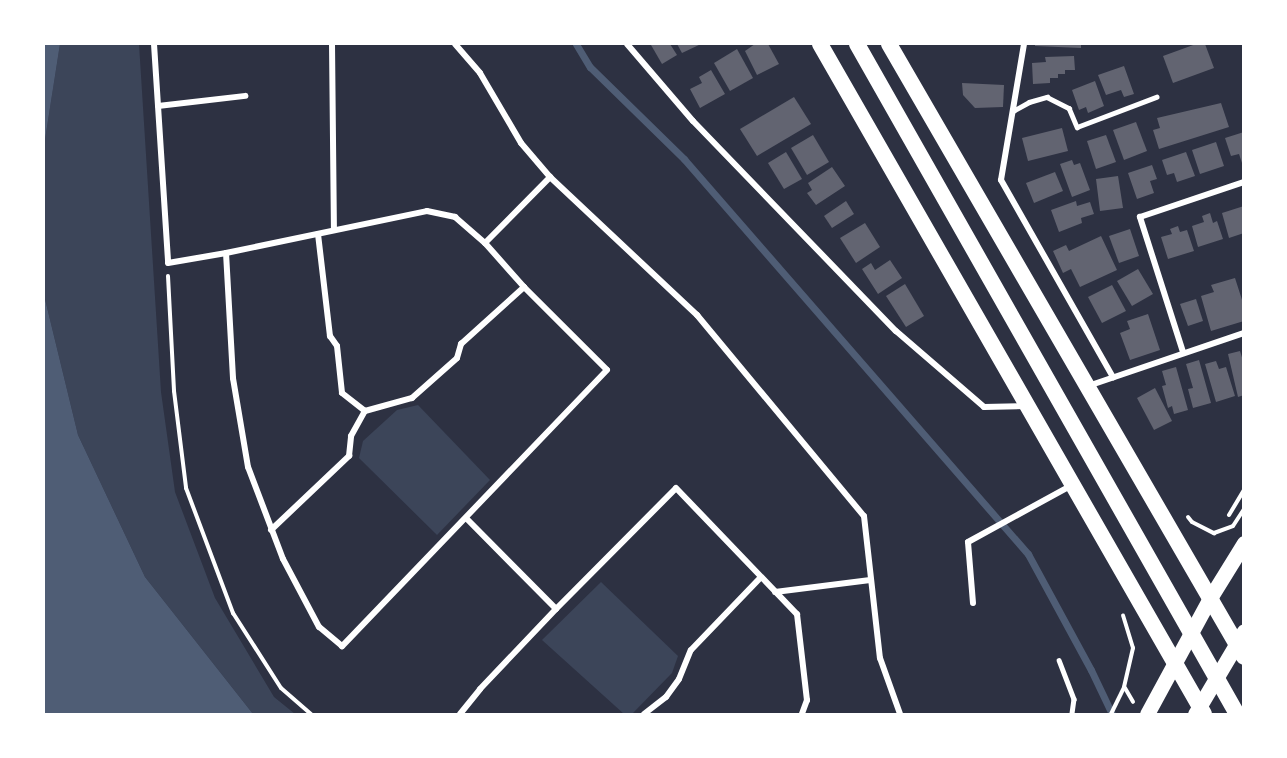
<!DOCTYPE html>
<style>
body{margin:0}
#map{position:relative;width:1287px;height:758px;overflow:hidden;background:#2d3142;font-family:Helvetica,sans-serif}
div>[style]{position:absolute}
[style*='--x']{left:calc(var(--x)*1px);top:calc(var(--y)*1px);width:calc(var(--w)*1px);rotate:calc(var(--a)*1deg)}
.green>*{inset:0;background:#3c4559}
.water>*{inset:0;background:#4f5d75}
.stream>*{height:7px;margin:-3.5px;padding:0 3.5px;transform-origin:3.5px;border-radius:3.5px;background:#4f5d75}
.building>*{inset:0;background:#626471}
.path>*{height:4px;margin:-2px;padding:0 2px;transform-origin:2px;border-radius:2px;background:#fff}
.service>*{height:4.5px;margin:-2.25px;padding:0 2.25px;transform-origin:2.25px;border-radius:2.25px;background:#fff}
.minor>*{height:6px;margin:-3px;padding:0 3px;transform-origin:3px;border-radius:3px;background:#fff}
.primary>*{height:15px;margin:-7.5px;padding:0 7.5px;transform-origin:7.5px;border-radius:7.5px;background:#fff}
.trunk>*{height:16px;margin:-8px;padding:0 8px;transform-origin:8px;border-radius:8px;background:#fff}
span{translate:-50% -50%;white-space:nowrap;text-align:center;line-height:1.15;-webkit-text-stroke:4.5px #fff;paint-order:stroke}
.frame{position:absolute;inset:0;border:45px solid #fff;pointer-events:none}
</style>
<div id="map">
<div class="green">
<i style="clip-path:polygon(60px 44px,139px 44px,161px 392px,175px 492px,215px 598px,274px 697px,295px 714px,253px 714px,145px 577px,78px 435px,44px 295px,44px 146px)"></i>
<i style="clip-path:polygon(418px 405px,490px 480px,437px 535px,359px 458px,363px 441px,397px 410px)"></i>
<i style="clip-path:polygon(601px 582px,678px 656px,672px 673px,632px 714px,624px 714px,542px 640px)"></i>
</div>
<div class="water">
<i style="clip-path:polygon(44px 44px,60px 44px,44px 146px)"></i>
<i style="clip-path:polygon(44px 295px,78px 435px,145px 577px,253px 714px,44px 714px)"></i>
</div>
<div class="stream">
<i style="--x:576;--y:44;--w:27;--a:59"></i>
<i style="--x:590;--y:67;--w:132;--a:44.4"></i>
<i style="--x:684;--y:159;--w:524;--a:48.95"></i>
<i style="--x:1028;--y:554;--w:132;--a:61.5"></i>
<i style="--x:1091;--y:670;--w:49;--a:64.5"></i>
</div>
<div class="building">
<i style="clip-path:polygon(655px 44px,670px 44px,677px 55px,662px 64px,651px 45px)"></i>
<i style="clip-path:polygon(677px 44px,701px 44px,682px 53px)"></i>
<i style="clip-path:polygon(755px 44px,768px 44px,779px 64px,757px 75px,745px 51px)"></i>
<i style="clip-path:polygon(1035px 44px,1081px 44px,1081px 48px,1035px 46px)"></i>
<i style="clip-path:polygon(1196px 44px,1205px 44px,1214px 68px,1173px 83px,1163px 56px)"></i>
<i style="clip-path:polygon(737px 49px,753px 78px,730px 91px,714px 63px)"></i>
<i style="clip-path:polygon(1074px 56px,1075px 70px,1065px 70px,1065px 74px,1058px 74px,1058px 78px,1050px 78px,1050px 83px,1033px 84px,1032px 63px,1046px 62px,1045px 57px)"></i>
<i style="clip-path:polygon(1124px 66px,1134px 94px,1124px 97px,1121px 90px,1106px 95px,1098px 75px)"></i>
<i style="clip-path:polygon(711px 70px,725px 94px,700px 108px,690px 89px,702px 83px,699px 77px)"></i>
<i style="clip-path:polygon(1095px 81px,1104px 106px,1088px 113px,1086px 107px,1079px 110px,1072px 90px)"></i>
<i style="clip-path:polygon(962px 83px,1004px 85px,1003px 107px,975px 108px,963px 95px)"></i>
<i style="clip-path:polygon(794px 97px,811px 124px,757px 156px,740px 129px)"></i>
<i style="clip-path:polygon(1221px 103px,1229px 127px,1159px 149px,1153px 130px,1160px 128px,1157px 118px)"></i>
<i style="clip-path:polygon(1136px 122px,1147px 151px,1124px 160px,1113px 130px)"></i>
<i style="clip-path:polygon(1062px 128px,1068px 151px,1028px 161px,1022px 138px)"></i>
<i style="clip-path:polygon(1244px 132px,1244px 166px,1243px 166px,1239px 154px,1231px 156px,1225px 138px)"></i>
<i style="clip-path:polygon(813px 135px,829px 162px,807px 175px,791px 148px)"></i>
<i style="clip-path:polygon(1106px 135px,1116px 162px,1096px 169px,1087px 141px)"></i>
<i style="clip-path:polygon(1216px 142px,1224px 166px,1200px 174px,1192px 150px)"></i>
<i style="clip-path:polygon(786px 152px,802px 179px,784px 189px,768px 163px)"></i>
<i style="clip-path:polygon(1186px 152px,1195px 176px,1177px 182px,1174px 173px,1167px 175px,1162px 160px)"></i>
<i style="clip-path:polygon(1072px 160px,1074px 165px,1080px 163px,1090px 190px,1072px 197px,1060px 164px)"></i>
<i style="clip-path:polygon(1152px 165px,1157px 179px,1150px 181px,1154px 193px,1137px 199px,1128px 173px)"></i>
<i style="clip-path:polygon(832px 167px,845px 186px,816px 205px,807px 193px,812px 190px,808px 183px)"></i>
<i style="clip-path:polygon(1055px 172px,1063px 191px,1034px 203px,1026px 183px)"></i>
<i style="clip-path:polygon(1118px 176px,1123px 208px,1100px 211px,1096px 179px)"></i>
<i style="clip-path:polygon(846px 201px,854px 214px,832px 228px,824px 216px)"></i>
<i style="clip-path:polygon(1076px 201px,1077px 206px,1090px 202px,1094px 214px,1081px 218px,1082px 223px,1059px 232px,1051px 210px)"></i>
<i style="clip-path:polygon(1244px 206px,1244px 233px,1229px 238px,1222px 213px)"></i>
<i style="clip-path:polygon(1210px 213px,1213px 223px,1217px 221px,1223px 239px,1198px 247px,1192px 226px,1204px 222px,1202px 216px)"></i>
<i style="clip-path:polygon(865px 223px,880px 247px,856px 263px,840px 238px)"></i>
<i style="clip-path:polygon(1178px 226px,1180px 232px,1187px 230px,1194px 251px,1168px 259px,1161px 237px,1172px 234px,1170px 229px)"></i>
<i style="clip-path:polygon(1130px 229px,1139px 256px,1119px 263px,1109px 236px)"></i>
<i style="clip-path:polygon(1101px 236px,1117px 270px,1080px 287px,1071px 269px,1063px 273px,1053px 251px,1066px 245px,1069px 251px)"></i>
<i style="clip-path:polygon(890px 260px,902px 278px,878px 294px,862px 269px,871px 263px,875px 270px)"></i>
<i style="clip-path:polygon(1138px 269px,1153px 294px,1132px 306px,1117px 281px)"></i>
<i style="clip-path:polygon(1235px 278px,1244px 306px,1244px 321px,1211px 331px,1201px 296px,1214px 292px,1211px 285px)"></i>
<i style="clip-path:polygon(905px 284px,924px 316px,906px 327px,886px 296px)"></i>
<i style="clip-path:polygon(1112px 285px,1126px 311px,1102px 323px,1088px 297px)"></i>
<i style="clip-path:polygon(1196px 299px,1203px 321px,1188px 326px,1180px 304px)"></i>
<i style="clip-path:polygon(1148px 314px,1160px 350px,1130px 360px,1120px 333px,1130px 329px,1127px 321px)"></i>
<i style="clip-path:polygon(1240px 351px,1244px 364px,1244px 395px,1238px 397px,1228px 354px)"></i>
<i style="clip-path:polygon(1199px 360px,1211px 403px,1193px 408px,1188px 389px,1193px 388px,1186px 364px)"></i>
<i style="clip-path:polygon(1216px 361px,1219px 369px,1226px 367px,1235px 396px,1216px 402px,1205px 364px)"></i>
<i style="clip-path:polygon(1176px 367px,1188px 410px,1174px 414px,1172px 406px,1168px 408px,1162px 386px,1166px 385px,1162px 371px)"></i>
<i style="clip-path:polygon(1155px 388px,1172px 421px,1154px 430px,1137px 398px)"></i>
</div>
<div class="path">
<i style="--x:168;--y:276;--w:115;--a:87"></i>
<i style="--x:174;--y:391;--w:98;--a:82.9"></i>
<i style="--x:186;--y:488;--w:134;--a:69.4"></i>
<i style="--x:233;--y:613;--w:89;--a:57.4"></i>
<i style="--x:281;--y:688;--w:40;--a:41"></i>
<i style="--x:1229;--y:515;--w:29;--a:-59"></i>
<i style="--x:1188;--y:517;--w:6;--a:51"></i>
<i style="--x:1192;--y:522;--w:25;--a:27"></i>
<i style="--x:1214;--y:533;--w:20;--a:-20"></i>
<i style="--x:1233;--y:526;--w:20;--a:-57"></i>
<i style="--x:1125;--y:688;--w:16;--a:60"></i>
<i style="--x:1111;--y:714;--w:30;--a:-64"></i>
<i style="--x:1124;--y:687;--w:40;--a:-77"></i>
<i style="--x:1133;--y:648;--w:34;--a:-107"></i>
</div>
<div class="service">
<i style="--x:1013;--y:111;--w:18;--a:-29"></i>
<i style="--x:1029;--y:102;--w:19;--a:-16"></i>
<i style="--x:1047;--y:97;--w:25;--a:27"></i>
<i style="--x:1069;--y:108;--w:21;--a:67"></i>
<i style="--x:1077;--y:127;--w:85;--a:-20.8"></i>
<i style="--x:1059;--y:660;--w:42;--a:69"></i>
<i style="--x:1074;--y:699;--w:15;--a:98"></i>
</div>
<div class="minor">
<i style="--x:154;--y:44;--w:219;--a:86.3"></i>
<i style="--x:168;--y:263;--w:59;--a:-9.8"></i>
<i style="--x:332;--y:44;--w:186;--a:89.4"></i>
<i style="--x:455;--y:44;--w:38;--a:49"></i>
<i style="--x:480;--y:73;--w:81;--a:59.6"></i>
<i style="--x:521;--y:143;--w:45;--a:49.5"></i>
<i style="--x:550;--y:177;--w:202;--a:43.2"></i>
<i style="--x:697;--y:315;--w:261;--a:50.3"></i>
<i style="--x:864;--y:516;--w:143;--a:83.6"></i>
<i style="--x:880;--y:658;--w:59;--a:70.3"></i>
<i style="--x:627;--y:44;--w:101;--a:49.4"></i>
<i style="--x:693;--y:121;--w:292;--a:46"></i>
<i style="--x:896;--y:331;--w:116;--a:40.8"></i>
<i style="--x:984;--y:407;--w:40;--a:-1.4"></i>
<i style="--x:1024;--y:44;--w:138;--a:99.6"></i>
<i style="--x:1001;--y:180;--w:227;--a:60.4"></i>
<i style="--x:158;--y:106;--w:88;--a:-6.6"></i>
<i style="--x:427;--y:211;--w:29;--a:12"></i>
<i style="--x:455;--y:217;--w:40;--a:41"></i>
<i style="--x:485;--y:243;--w:59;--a:48.4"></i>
<i style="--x:524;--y:287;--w:117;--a:45"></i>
<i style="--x:607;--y:370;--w:383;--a:133.8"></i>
<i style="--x:342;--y:646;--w:30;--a:-140"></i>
<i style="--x:319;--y:627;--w:77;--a:-117.9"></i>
<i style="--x:283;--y:559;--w:98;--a:-110.8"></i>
<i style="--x:248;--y:467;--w:90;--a:-99.6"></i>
<i style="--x:233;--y:378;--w:125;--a:-93.2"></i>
<i style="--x:226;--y:253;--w:205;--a:-11.8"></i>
<i style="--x:318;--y:234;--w:103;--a:83.3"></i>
<i style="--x:330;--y:336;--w:12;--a:55"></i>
<i style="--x:337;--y:346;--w:47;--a:83.9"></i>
<i style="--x:342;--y:393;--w:29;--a:38"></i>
<i style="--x:485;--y:243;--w:93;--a:-45.4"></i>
<i style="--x:1183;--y:352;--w:142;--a:-107.7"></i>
<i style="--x:1140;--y:217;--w:110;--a:-18.6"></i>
<i style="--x:1088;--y:386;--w:165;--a:-18.8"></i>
<i style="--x:466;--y:518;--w:128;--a:45.3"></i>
<i style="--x:271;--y:530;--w:108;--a:-43.5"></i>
<i style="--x:349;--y:456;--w:20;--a:-84"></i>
<i style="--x:351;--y:436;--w:29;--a:-61"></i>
<i style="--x:365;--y:411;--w:49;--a:-15.5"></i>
<i style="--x:412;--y:398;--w:60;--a:-41.6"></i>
<i style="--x:457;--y:358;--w:15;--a:-74"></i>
<i style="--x:461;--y:344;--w:85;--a:-42.1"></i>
<i style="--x:775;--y:592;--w:96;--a:-7.2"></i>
<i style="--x:973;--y:603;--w:61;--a:-94.7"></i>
<i style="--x:968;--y:542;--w:119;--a:-28.7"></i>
<i style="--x:460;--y:714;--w:32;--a:-51"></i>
<i style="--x:480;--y:689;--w:110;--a:-46.5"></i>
<i style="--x:556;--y:609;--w:170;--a:-45.2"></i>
<i style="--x:676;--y:488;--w:175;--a:46.2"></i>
<i style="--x:797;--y:614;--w:87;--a:83.4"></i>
<i style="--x:807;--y:700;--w:15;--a:110"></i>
<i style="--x:644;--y:714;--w:28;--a:-38"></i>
<i style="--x:666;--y:697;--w:22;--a:-54"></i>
<i style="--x:679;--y:679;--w:31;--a:-68"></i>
<i style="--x:691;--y:650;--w:100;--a:-46.2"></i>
</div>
<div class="primary">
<i style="--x:1147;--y:714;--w:132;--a:-61.5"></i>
<i style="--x:1210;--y:598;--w:65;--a:-58.3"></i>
<i style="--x:1195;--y:714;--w:96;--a:-59.4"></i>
</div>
<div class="trunk">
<i style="--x:820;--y:44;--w:772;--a:60.18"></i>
<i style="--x:857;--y:44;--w:770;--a:60.44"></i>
<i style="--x:889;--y:44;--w:708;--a:59.92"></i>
</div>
<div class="frame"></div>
</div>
